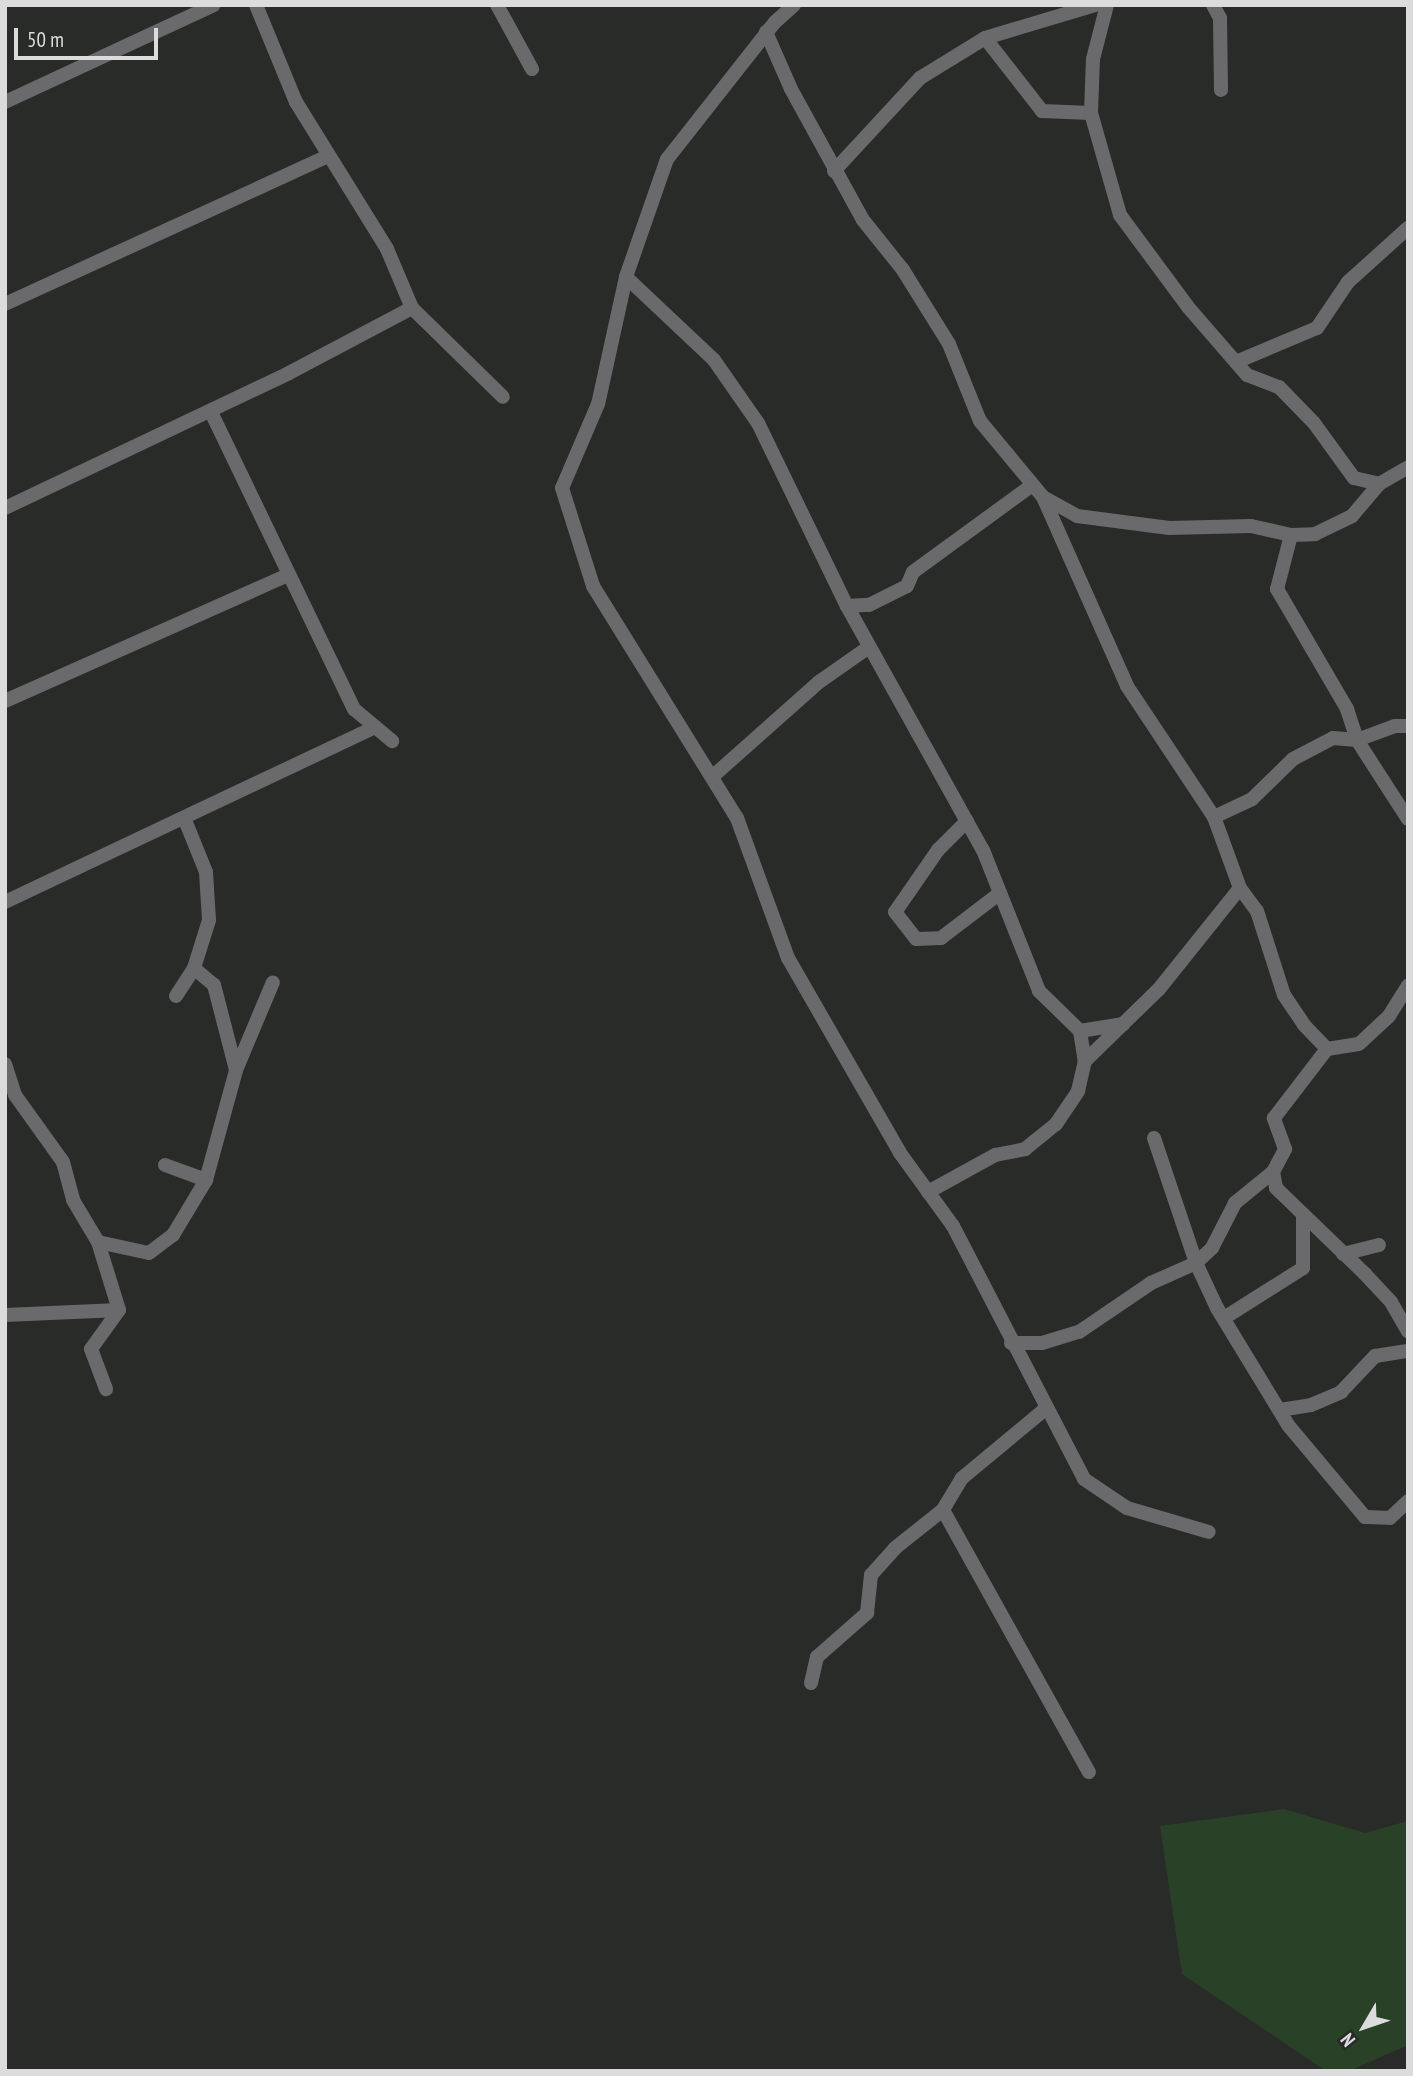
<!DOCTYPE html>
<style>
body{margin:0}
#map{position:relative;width:1413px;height:2076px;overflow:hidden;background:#292b29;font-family:"PT Sans Narrow",sans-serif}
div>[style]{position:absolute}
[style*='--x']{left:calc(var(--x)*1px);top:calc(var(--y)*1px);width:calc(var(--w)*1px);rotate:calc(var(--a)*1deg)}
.green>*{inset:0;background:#294227}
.minor>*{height:14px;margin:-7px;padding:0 7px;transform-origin:7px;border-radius:7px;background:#6a6a6c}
span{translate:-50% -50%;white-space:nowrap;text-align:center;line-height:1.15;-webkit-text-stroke:5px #292b29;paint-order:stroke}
.frame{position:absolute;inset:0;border:7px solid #dbdcdb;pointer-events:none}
.north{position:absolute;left:1329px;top:1992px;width:70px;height:70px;-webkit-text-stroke:5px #292b29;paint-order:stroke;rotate:231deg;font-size:19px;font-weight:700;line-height:28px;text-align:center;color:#dbdcdb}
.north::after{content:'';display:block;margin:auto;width:24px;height:32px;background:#dbdcdb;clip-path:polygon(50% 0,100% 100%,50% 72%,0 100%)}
.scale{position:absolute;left:14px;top:28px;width:144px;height:32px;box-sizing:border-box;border:4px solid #dbdcdb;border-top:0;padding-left:9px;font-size:21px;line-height:24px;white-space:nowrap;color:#dbdcdb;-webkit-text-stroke:5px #292b29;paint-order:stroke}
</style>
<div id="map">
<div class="green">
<i style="clip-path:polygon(1284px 1809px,1365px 1833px,1408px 1821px,1408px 2045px,1349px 2071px,1326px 2071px,1182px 1974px,1160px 1826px)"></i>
</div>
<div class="minor">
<i style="--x:256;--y:5;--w:105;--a:67.6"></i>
<i style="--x:296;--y:102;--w:173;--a:58.2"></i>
<i style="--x:387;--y:249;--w:64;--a:67"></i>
<i style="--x:412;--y:308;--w:127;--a:44.4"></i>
<i style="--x:497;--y:5;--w:73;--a:61.3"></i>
<i style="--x:794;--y:5;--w:25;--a:138"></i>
<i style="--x:775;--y:22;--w:174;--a:128.2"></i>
<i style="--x:667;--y:159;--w:125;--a:109.2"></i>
<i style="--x:626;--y:277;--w:130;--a:102.4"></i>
<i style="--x:598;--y:404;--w:91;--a:113.2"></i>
<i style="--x:562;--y:488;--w:103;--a:72.4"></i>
<i style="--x:593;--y:586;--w:273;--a:58.2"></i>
<i style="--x:737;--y:818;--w:149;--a:70"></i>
<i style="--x:788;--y:958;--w:225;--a:60.1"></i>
<i style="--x:900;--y:1153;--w:90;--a:54"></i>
<i style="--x:953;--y:1226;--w:285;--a:62.6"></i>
<i style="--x:1084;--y:1479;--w:52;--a:34"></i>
<i style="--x:1127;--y:1508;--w:85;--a:16.3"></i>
<i style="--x:1213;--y:5;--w:15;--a:62"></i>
<i style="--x:1220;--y:18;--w:72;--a:89.2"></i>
<i style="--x:766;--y:32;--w:62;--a:66.3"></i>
<i style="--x:791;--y:89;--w:149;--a:61.2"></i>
<i style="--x:863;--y:220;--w:64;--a:51.3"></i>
<i style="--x:903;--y:270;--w:87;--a:58.1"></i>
<i style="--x:949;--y:344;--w:83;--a:68.1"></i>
<i style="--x:980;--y:421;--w:99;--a:50.3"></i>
<i style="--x:1043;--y:497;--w:207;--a:66"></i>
<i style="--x:1127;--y:686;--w:157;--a:56.4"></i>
<i style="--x:1214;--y:817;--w:76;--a:69.9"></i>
<i style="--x:1240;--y:888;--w:29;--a:54"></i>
<i style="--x:1257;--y:911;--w:88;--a:72.2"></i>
<i style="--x:1284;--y:995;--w:36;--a:56"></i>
<i style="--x:1304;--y:1025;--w:33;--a:46"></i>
<i style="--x:1327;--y:1049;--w:32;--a:-9"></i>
<i style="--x:1359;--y:1044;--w:41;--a:-43"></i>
<i style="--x:1389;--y:1016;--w:36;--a:-58"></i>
<i style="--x:985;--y:38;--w:93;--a:52"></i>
<i style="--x:1042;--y:111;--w:49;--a:2.3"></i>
<i style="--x:1091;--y:113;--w:106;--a:74.1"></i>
<i style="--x:1120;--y:215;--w:114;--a:53.5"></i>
<i style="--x:1188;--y:307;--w:90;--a:49.1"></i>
<i style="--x:1247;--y:375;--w:34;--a:21"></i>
<i style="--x:1279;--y:387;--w:50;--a:45.8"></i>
<i style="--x:1314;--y:423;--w:68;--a:54"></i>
<i style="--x:1354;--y:478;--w:26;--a:13"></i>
<i style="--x:1379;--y:484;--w:34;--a:-30"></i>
<i style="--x:5;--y:102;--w:230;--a:-24.9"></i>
<i style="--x:1091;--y:113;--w:54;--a:-87.9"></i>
<i style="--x:1093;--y:59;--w:56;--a:-75.5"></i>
<i style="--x:834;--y:171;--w:127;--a:-47.2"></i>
<i style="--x:920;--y:78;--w:76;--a:-31.6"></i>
<i style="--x:985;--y:38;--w:115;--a:-16.7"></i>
<i style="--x:626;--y:277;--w:121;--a:43.3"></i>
<i style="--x:714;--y:360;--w:77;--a:55.1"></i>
<i style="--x:758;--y:423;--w:203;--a:64.1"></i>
<i style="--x:847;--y:606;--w:279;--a:60.9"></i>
<i style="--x:983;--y:850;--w:152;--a:68.3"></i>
<i style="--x:1039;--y:991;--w:57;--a:44.3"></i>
<i style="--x:1080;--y:1031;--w:44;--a:-9.2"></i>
<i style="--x:1123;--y:1024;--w:50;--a:-44.2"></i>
<i style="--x:1159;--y:989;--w:129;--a:-51.3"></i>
<i style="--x:5;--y:304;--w:355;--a:-24.6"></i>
<i style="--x:1236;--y:362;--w:88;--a:-22.8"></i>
<i style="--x:1317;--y:328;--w:55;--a:-56"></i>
<i style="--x:1348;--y:282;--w:81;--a:-42"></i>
<i style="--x:211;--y:412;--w:330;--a:64.3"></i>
<i style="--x:354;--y:709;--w:50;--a:40.1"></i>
<i style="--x:1043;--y:497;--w:39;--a:29"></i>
<i style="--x:1077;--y:516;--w:93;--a:7.4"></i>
<i style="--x:1169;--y:528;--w:82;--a:-1.4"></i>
<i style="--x:1251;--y:526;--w:41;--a:12.7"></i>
<i style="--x:1291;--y:535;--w:24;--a:-2"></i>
<i style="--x:1315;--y:534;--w:41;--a:-25.9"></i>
<i style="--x:1352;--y:516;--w:42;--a:-49.8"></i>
<i style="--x:5;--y:508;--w:314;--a:-25.4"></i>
<i style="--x:289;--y:373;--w:139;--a:-27.9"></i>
<i style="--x:1291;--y:535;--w:56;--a:104.5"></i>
<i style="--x:1277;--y:589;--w:139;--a:59.7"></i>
<i style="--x:1347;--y:709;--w:33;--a:72"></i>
<i style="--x:1357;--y:740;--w:94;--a:57.2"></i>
<i style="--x:847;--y:606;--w:22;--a:-3"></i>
<i style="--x:869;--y:605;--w:42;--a:-26.6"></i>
<i style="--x:907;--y:586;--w:15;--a:-67"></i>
<i style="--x:913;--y:572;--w:146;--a:-36.1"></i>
<i style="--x:5;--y:701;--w:310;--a:-24"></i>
<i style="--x:712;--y:777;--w:143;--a:-41.6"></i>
<i style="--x:819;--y:682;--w:61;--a:-35"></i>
<i style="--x:1214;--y:817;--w:42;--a:-25.3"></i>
<i style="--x:1252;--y:799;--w:57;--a:-44.3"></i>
<i style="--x:1293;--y:759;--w:45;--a:-27.7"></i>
<i style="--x:1333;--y:738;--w:24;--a:5"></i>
<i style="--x:1357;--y:740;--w:40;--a:-20.2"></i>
<i style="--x:1395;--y:726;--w:13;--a:0"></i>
<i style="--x:967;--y:821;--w:41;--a:135"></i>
<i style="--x:938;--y:850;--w:75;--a:124.7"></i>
<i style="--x:895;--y:912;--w:34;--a:52"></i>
<i style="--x:916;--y:939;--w:25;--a:-2"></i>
<i style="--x:941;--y:938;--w:74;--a:-37.3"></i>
<i style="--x:5;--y:902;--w:409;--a:-25.3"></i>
<i style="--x:176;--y:996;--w:33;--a:-57"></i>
<i style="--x:194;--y:968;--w:50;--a:-72.6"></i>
<i style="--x:209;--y:920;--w:48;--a:-93.6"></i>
<i style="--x:206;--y:872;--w:56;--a:-112"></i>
<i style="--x:1080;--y:1031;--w:30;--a:81"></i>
<i style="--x:5;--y:1064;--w:33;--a:72"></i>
<i style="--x:15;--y:1095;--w:82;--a:54.4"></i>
<i style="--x:63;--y:1162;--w:39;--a:75"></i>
<i style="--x:73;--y:1200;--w:49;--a:59.2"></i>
<i style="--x:98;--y:1242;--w:71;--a:72.8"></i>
<i style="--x:119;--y:1310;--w:48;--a:125.7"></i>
<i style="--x:91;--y:1349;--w:43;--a:69.4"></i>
<i style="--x:236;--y:1070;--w:95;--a:-67.2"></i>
<i style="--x:1154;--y:1138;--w:132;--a:71.4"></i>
<i style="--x:1196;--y:1263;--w:50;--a:65"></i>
<i style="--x:1217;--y:1308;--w:137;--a:58.7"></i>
<i style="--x:1288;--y:1425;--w:120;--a:50.1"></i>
<i style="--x:1365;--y:1517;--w:25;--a:2"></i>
<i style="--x:1390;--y:1518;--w:25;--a:-43"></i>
<i style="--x:165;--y:1165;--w:44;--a:20.1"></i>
<i style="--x:206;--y:1180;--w:114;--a:-74.7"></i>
<i style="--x:236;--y:1070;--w:88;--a:-104.5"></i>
<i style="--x:214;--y:985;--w:26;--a:-140"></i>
<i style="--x:1273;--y:1172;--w:16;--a:79"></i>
<i style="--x:1276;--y:1188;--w:124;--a:44"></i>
<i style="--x:1365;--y:1274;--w:38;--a:47"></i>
<i style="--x:1391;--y:1302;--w:34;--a:60"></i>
<i style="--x:928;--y:1192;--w:77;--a:-28.9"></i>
<i style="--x:995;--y:1155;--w:31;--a:-11"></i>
<i style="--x:1025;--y:1149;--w:40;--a:-39"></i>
<i style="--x:1056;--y:1124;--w:40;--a:-56"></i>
<i style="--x:1078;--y:1091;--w:31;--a:-77"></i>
<i style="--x:1085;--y:1061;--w:53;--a:-44.2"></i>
<i style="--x:98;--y:1242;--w:52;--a:12.2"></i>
<i style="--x:149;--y:1253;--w:30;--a:-37"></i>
<i style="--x:173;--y:1235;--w:64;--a:-59"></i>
<i style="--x:1343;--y:1254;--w:37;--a:-14"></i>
<i style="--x:5;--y:1315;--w:114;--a:-2.5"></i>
<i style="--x:1224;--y:1318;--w:93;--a:-32.3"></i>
<i style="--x:1303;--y:1268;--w:53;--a:-90"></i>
<i style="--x:1011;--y:1343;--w:31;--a:0"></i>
<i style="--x:1042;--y:1343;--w:39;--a:-17"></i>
<i style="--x:1079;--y:1332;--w:87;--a:-34.2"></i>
<i style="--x:1151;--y:1283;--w:49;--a:-24"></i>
<i style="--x:1196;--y:1263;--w:22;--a:-43"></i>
<i style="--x:1212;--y:1248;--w:51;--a:-62.9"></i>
<i style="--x:1235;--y:1203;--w:49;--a:-39.2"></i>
<i style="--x:1273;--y:1172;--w:26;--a:-62"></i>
<i style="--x:1285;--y:1149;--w:33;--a:-110"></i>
<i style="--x:1274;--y:1118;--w:87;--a:-52.5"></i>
<i style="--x:1044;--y:1410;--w:107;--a:140.3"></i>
<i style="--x:962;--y:1478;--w:37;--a:121"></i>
<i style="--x:943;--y:1510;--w:300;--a:60.9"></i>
<i style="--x:1280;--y:1410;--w:31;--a:-9"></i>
<i style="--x:1311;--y:1405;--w:33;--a:-23"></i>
<i style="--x:1341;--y:1392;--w:50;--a:-46.6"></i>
<i style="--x:1375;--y:1356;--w:33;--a:-9"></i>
<i style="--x:811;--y:1683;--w:27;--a:-77"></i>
<i style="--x:817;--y:1657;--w:67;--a:-41.3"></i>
<i style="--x:867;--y:1613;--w:38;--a:-84"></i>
<i style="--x:871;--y:1575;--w:36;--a:-48"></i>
<i style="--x:895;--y:1548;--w:61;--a:-38.4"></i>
</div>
<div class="frame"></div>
<div class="north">N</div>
<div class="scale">50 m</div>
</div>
